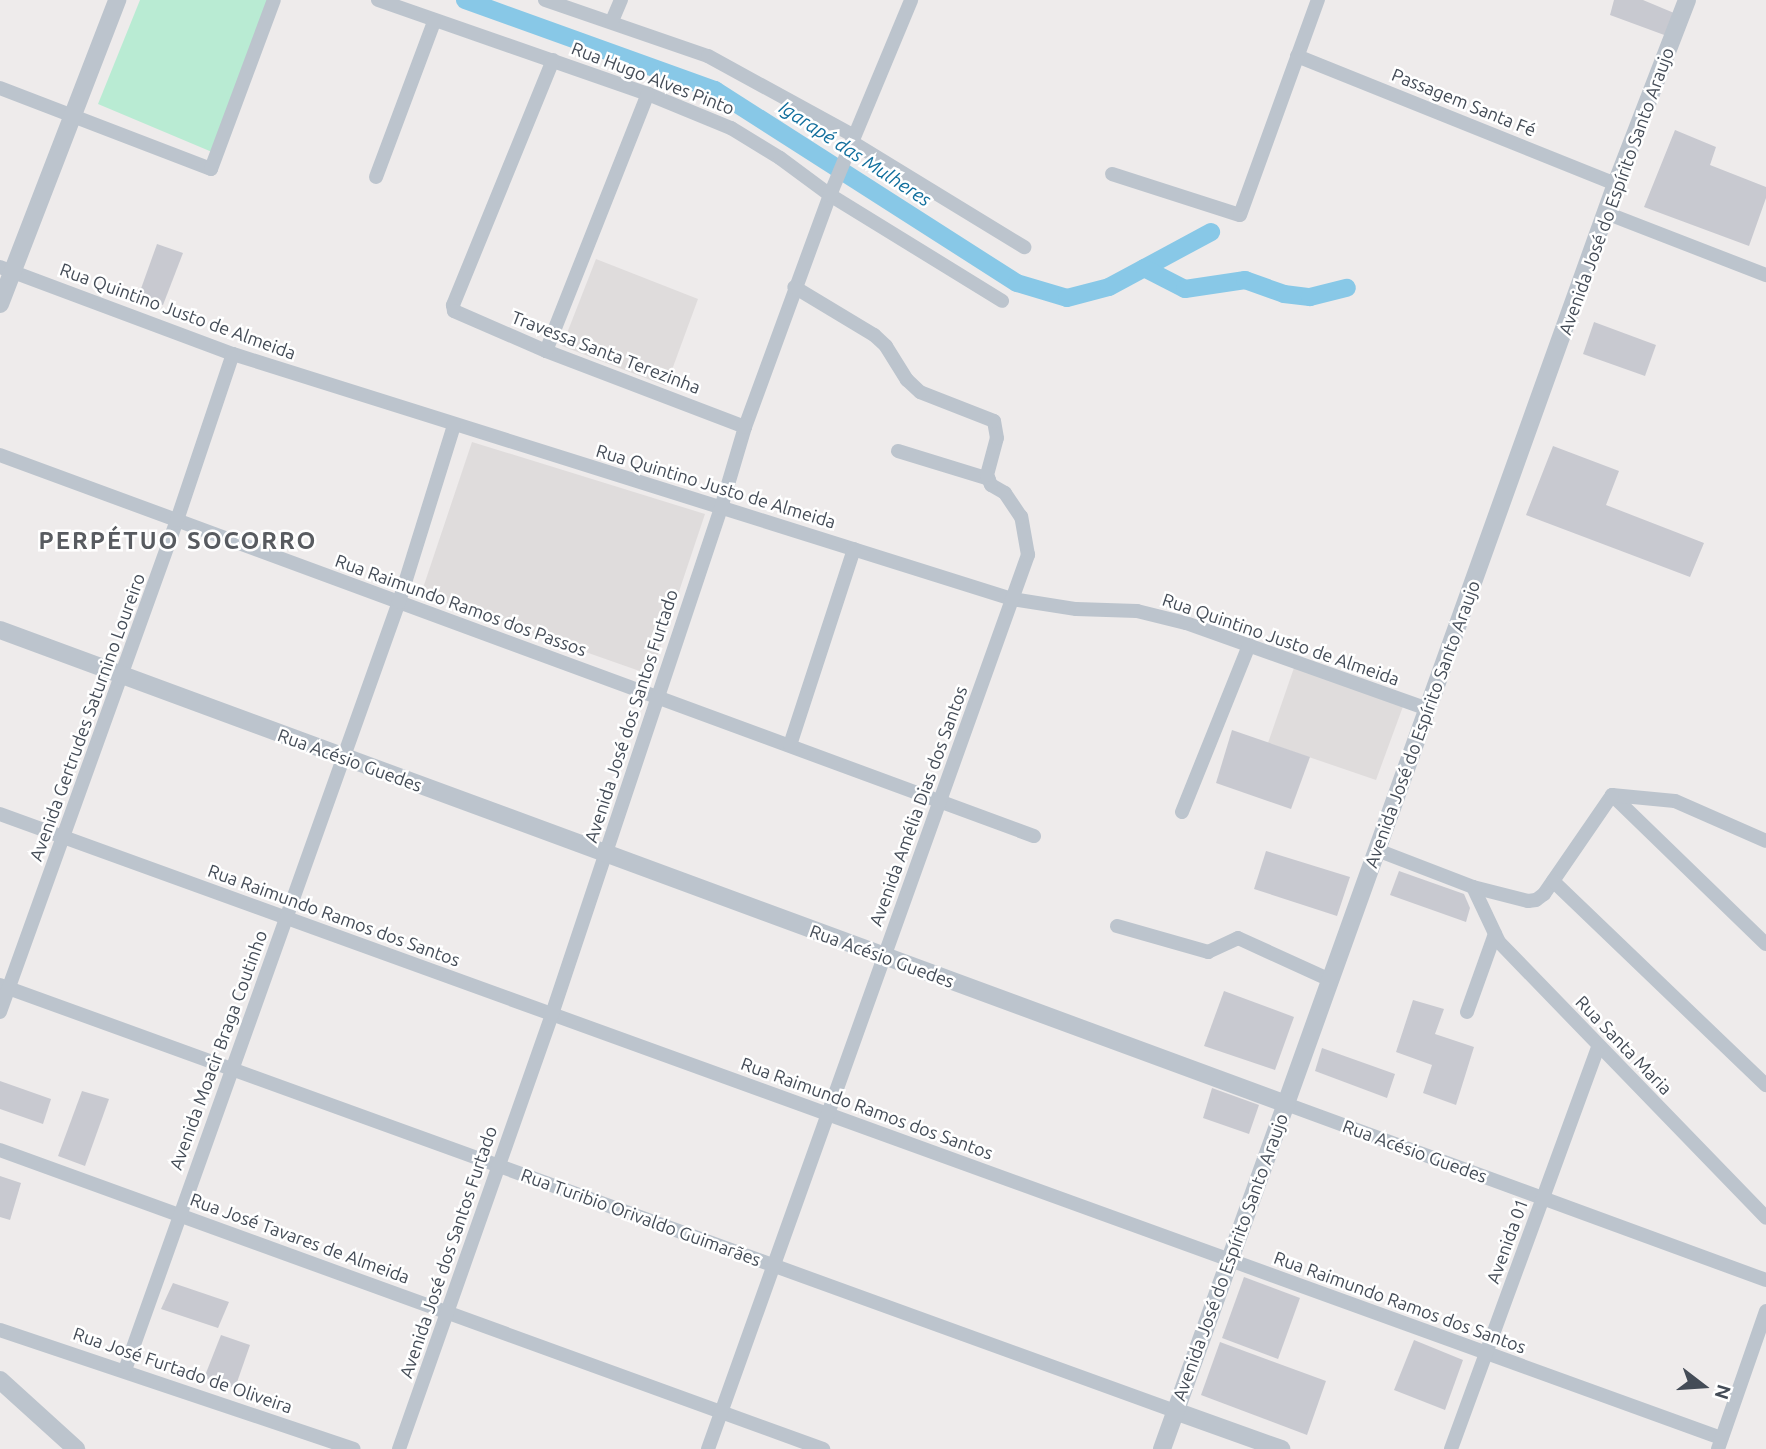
<!DOCTYPE html>
<meta charset="utf-8">
<style>
body{margin:0}
#map{position:relative;width:1766px;height:1449px;overflow:hidden;background:#eeebeb;font-family:Ubuntu,sans-serif}
div>[style]{position:absolute}
[style*='--x']{left:calc(var(--x)*1px);top:calc(var(--y)*1px);width:calc(var(--w)*1px);rotate:calc(var(--a)*1deg)}
.education>*{inset:0;background:#dfdcdc}
.green>*{inset:0;background:#b9ebd3}
.canal>*{height:18px;margin:-9px;padding:0 9px;transform-origin:9px;border-radius:9px;background:#88c8e7}
.building>*{inset:0;background:#c8c9d0}
.minor>*{height:14px;margin:-7px;padding:0 7px;transform-origin:7px;border-radius:7px;background:#bcc4cd}
.tertiary>*{height:18px;margin:-9px;padding:0 9px;transform-origin:9px;border-radius:9px;background:#bcc4cd}
span{translate:-50% -50%;white-space:nowrap;text-align:center;line-height:1.15;-webkit-text-stroke:5px #fff;paint-order:stroke}
.street-label{font-size:18px;color:#444c57}
.water-label{font-size:19px;color:#126f9d;font-style:italic}
.district-label{font-size:24px;color:#585b60;font-weight:700;letter-spacing:2px}
.north{position:absolute;left:1668px;top:1351px;width:70px;height:70px;-webkit-text-stroke:5px #fff;paint-order:stroke;rotate:107deg;font-size:19px;font-weight:700;line-height:28px;text-align:center;color:#444c57}
.north::after{content:'';display:block;margin:auto;width:24px;height:32px;background:#444c57;clip-path:polygon(50% 0,100% 100%,50% 72%,0 100%)}
</style>
<div id="map">
<div class="education">
<i style="clip-path:polygon(596px 259px,698px 299px,666px 386px,562px 346px)"></i>
<i style="clip-path:polygon(472px 442px,705px 514px,651px 675px,421px 594px)"></i>
<i style="clip-path:polygon(1296px 662px,1405px 701px,1376px 780px,1268px 743px)"></i>
</div>
<div class="green">
<i style="clip-path:polygon(140px 0,270px 0,212px 152px,98px 104px)"></i>
</div>
<div class="canal">
<i style="--x:465;--y:0;--w:266;--a:19.8"></i>
<i style="--x:715;--y:90;--w:358;--a:32.6"></i>
<i style="--x:1017;--y:283;--w:52;--a:16.7"></i>
<i style="--x:1067;--y:298;--w:43;--a:-14.7"></i>
<i style="--x:1109;--y:287;--w:116;--a:-28.3"></i>
<i style="--x:1144;--y:268;--w:46;--a:27.1"></i>
<i style="--x:1185;--y:289;--w:61;--a:-8.5"></i>
<i style="--x:1245;--y:280;--w:41;--a:19.7"></i>
<i style="--x:1284;--y:294;--w:26;--a:7"></i>
<i style="--x:1310;--y:297;--w:38;--a:-14"></i>
</div>
<div class="building">
<i style="clip-path:polygon(1614px 0,1643px 0,1674px 13px,1667px 36px,1610px 15px)"></i>
<i style="clip-path:polygon(1675px 130px,1716px 147px,1710px 165px,1766px 187px,1766px 198px,1749px 246px,1644px 207px)"></i>
<i style="clip-path:polygon(157px 244px,183px 253px,163px 305px,138px 297px)"></i>
<i style="clip-path:polygon(1594px 322px,1656px 345px,1645px 376px,1583px 354px)"></i>
<i style="clip-path:polygon(1553px 446px,1619px 471px,1606px 505px,1704px 543px,1690px 577px,1526px 515px)"></i>
<i style="clip-path:polygon(1232px 730px,1310px 757px,1291px 809px,1216px 783px)"></i>
<i style="clip-path:polygon(1266px 851px,1350px 877px,1337px 916px,1254px 889px)"></i>
<i style="clip-path:polygon(1399px 871px,1464px 894px,1470px 908px,1466px 922px,1390px 895px)"></i>
<i style="clip-path:polygon(1224px 991px,1294px 1017px,1275px 1070px,1204px 1046px)"></i>
<i style="clip-path:polygon(1413px 1000px,1444px 1009px,1435px 1034px,1474px 1047px,1456px 1105px,1423px 1093px,1432px 1065px,1396px 1052px)"></i>
<i style="clip-path:polygon(1322px 1048px,1395px 1074px,1387px 1098px,1315px 1071px)"></i>
<i style="clip-path:polygon(0 1081px,51px 1099px,43px 1124px,0 1109px)"></i>
<i style="clip-path:polygon(1212px 1088px,1259px 1105px,1249px 1134px,1203px 1118px)"></i>
<i style="clip-path:polygon(82px 1091px,109px 1099px,85px 1166px,58px 1156px)"></i>
<i style="clip-path:polygon(0 1176px,21px 1183px,10px 1220px,0 1217px)"></i>
<i style="clip-path:polygon(1244px 1277px,1300px 1298px,1278px 1359px,1222px 1338px)"></i>
<i style="clip-path:polygon(173px 1283px,229px 1302px,218px 1328px,161px 1309px)"></i>
<i style="clip-path:polygon(221px 1335px,250px 1345px,235px 1388px,204px 1378px)"></i>
<i style="clip-path:polygon(1414px 1340px,1463px 1360px,1445px 1410px,1394px 1390px)"></i>
<i style="clip-path:polygon(1220px 1342px,1326px 1381px,1307px 1435px,1201px 1395px)"></i>
</div>
<div class="minor">
<i style="--x:378;--y:0;--w:286;--a:19.2"></i>
<i style="--x:648;--y:94;--w:90;--a:22.3"></i>
<i style="--x:731;--y:128;--w:57;--a:31.5"></i>
<i style="--x:780;--y:158;--w:62;--a:36.5"></i>
<i style="--x:830;--y:195;--w:202;--a:31.6"></i>
<i style="--x:545;--y:0;--w:172;--a:19"></i>
<i style="--x:708;--y:56;--w:166;--a:28.7"></i>
<i style="--x:612;--y:21;--w:23;--a:-67"></i>
<i style="--x:1297;--y:56;--w:344;--a:21.9"></i>
<i style="--x:553;--y:60;--w:265;--a:112.2"></i>
<i style="--x:453;--y:305;--w:6;--a:81"></i>
<i style="--x:454;--y:311;--w:100;--a:23.5"></i>
<i style="--x:546;--y:351;--w:213;--a:20.9"></i>
<i style="--x:0;--y:88;--w:226;--a:21"></i>
<i style="--x:211;--y:169;--w:180;--a:-69.6"></i>
<i style="--x:852;--y:142;--w:202;--a:31.4"></i>
<i style="--x:1112;--y:174;--w:134;--a:17.8"></i>
<i style="--x:1240;--y:215;--w:229;--a:-70.1"></i>
<i style="--x:376;--y:177;--w:165;--a:-69.5"></i>
<i style="--x:1606;--y:213;--w:172;--a:21.2"></i>
<i style="--x:0;--y:267;--w:249;--a:20.5"></i>
<i style="--x:233;--y:354;--w:817;--a:17.46"></i>
<i style="--x:1012;--y:599;--w:65;--a:8.9"></i>
<i style="--x:1076;--y:609;--w:61;--a:1.9"></i>
<i style="--x:1137;--y:611;--w:50;--a:13.8"></i>
<i style="--x:1186;--y:623;--w:257;--a:19.6"></i>
<i style="--x:546;--y:351;--w:277;--a:-68.4"></i>
<i style="--x:898;--y:451;--w:95;--a:17.1"></i>
<i style="--x:0;--y:455;--w:1102;--a:20.23"></i>
<i style="--x:790;--y:745;--w:206;--a:-71.9"></i>
<i style="--x:1612;--y:795;--w:214;--a:44.1"></i>
<i style="--x:1612;--y:795;--w:63;--a:5.4"></i>
<i style="--x:1675;--y:801;--w:99;--a:23.7"></i>
<i style="--x:1182;--y:812;--w:180;--a:-68.1"></i>
<i style="--x:0;--y:814;--w:1831;--a:19.93"></i>
<i style="--x:1377;--y:850;--w:103;--a:21.1"></i>
<i style="--x:1473;--y:887;--w:57;--a:14.3"></i>
<i style="--x:1528;--y:901;--w:8;--a:-7"></i>
<i style="--x:1536;--y:900;--w:10;--a:-37"></i>
<i style="--x:1544;--y:894;--w:120;--a:-55.5"></i>
<i style="--x:1553;--y:881;--w:295;--a:43.8"></i>
<i style="--x:1473;--y:887;--w:61;--a:64.7"></i>
<i style="--x:1499;--y:942;--w:384;--a:45.9"></i>
<i style="--x:1117;--y:926;--w:95;--a:15.9"></i>
<i style="--x:1208;--y:952;--w:33;--a:-25"></i>
<i style="--x:1238;--y:938;--w:101;--a:24.5"></i>
<i style="--x:0;--y:985;--w:1250;--a:19.93"></i>
<i style="--x:0;--y:1012;--w:523;--a:-70.21"></i>
<i style="--x:177;--y:520;--w:175;--a:-71.4"></i>
<i style="--x:1467;--y:1012;--w:83;--a:-70.3"></i>
<i style="--x:1286;--y:1104;--w:511;--a:20.14"></i>
<i style="--x:0;--y:1150;--w:876;--a:19.97"></i>
<i style="--x:0;--y:1330;--w:373;--a:18.6"></i>
<i style="--x:125;--y:1370;--w:815;--a:-70.37"></i>
<i style="--x:399;--y:602;--w:185;--a:-72.7"></i>
<i style="--x:399;--y:1449;--w:461;--a:-70.6"></i>
<i style="--x:552;--y:1014;--w:533;--a:-71.53"></i>
<i style="--x:721;--y:508;--w:84;--a:-73.5"></i>
<i style="--x:745;--y:427;--w:247;--a:-69.9"></i>
<i style="--x:830;--y:195;--w:211;--a:-67.4"></i>
<i style="--x:708;--y:1449;--w:950;--a:-70.31"></i>
<i style="--x:1028;--y:555;--w:39;--a:-100"></i>
<i style="--x:1021;--y:517;--w:29;--a:-124"></i>
<i style="--x:1005;--y:493;--w:16;--a:-150"></i>
<i style="--x:991;--y:485;--w:11;--a:-112"></i>
<i style="--x:987;--y:475;--w:38;--a:-75"></i>
<i style="--x:997;--y:438;--w:17;--a:-100"></i>
<i style="--x:994;--y:421;--w:79;--a:-158.6"></i>
<i style="--x:920;--y:392;--w:18;--a:-137"></i>
<i style="--x:907;--y:380;--w:40;--a:-122"></i>
<i style="--x:886;--y:346;--w:16;--a:-137"></i>
<i style="--x:874;--y:335;--w:93;--a:-149"></i>
<i style="--x:1451;--y:1449;--w:428;--a:-69.9"></i>
<i style="--x:1718;--y:1449;--w:146;--a:-70.8"></i>
</div>
<div class="tertiary">
<i style="--x:0;--y:304;--w:326;--a:-68.9"></i>
<i style="--x:0;--y:630;--w:1371;--a:20.23"></i>
<i style="--x:0;--y:1380;--w:103;--a:42.2"></i>
<i style="--x:1175;--y:1411;--w:113;--a:19.7"></i>
<i style="--x:1162;--y:1449;--w:1344;--a:-70.26"></i>
<i style="--x:1616;--y:184;--w:197;--a:-68.9"></i>
</div>
<div class="street-label">
<span style="left:653px;top:78px;rotate:21deg">Rua Hugo Alves Pinto</span>
<span style="left:1464px;top:102px;rotate:22deg">Passagem Santa Fé</span>
<span style="left:1616px;top:191px;rotate:-70deg">Avenida José do Espírito Santo Araujo</span>
<span style="left:178px;top:311px;rotate:20deg">Rua Quintino Justo de Almeida</span>
<span style="left:606px;top:352px;rotate:21deg">Travessa Santa Terezinha</span>
<span style="left:716px;top:486px;rotate:17deg">Rua Quintino Justo de Almeida</span>
<span style="left:461px;top:605px;rotate:20deg">Rua Raimundo Ramos dos Passos</span>
<span style="left:1281px;top:639px;rotate:19deg">Rua Quintino Justo de Almeida</span>
<span style="left:631px;top:716px;rotate:-72deg">Avenida José dos Santos Furtado</span>
<span style="left:87px;top:717px;rotate:-70deg">Avenida Gertrudes Saturnino Loureiro</span>
<span style="left:1422px;top:724px;rotate:-70deg">Avenida José do Espírito Santo Araujo</span>
<span style="left:350px;top:760px;rotate:20deg">Rua Acésio Guedes</span>
<span style="left:918px;top:806px;rotate:-70deg">Avenida Amélia Dias dos Santos</span>
<span style="left:334px;top:915px;rotate:20deg">Rua Raimundo Ramos dos Santos</span>
<span style="left:882px;top:956px;rotate:20deg">Rua Acésio Guedes</span>
<span style="left:1624px;top:1045px;rotate:46deg">Rua Santa Maria</span>
<span style="left:218px;top:1050px;rotate:-70deg">Avenida Moacir Braga Coutinho</span>
<span style="left:867px;top:1108px;rotate:20deg">Rua Raimundo Ramos dos Santos</span>
<span style="left:1415px;top:1151px;rotate:20deg">Rua Acésio Guedes</span>
<span style="left:641px;top:1217px;rotate:20deg">Rua Turibio Orivaldo Guimarães</span>
<span style="left:300px;top:1238px;rotate:20deg">Rua José Tavares de Almeida</span>
<span style="left:1507px;top:1241px;rotate:-70deg">Avenida 01</span>
<span style="left:448px;top:1252px;rotate:-71deg">Avenida José dos Santos Furtado</span>
<span style="left:1230px;top:1257px;rotate:-70deg">Avenida José do Espírito Santo Araujo</span>
<span style="left:1400px;top:1302px;rotate:20deg">Rua Raimundo Ramos dos Santos</span>
<span style="left:183px;top:1370px;rotate:19deg">Rua José Furtado de Oliveira</span>
</div>
<div class="water-label">
<span style="left:855px;top:154px;rotate:33deg">Igarapé das Mulheres</span>
</div>
<div class="district-label">
<span style="left:178px;top:541px">PERPÉTUO SOCORRO</span>
</div>
<div class="north">N</div>
</div>
